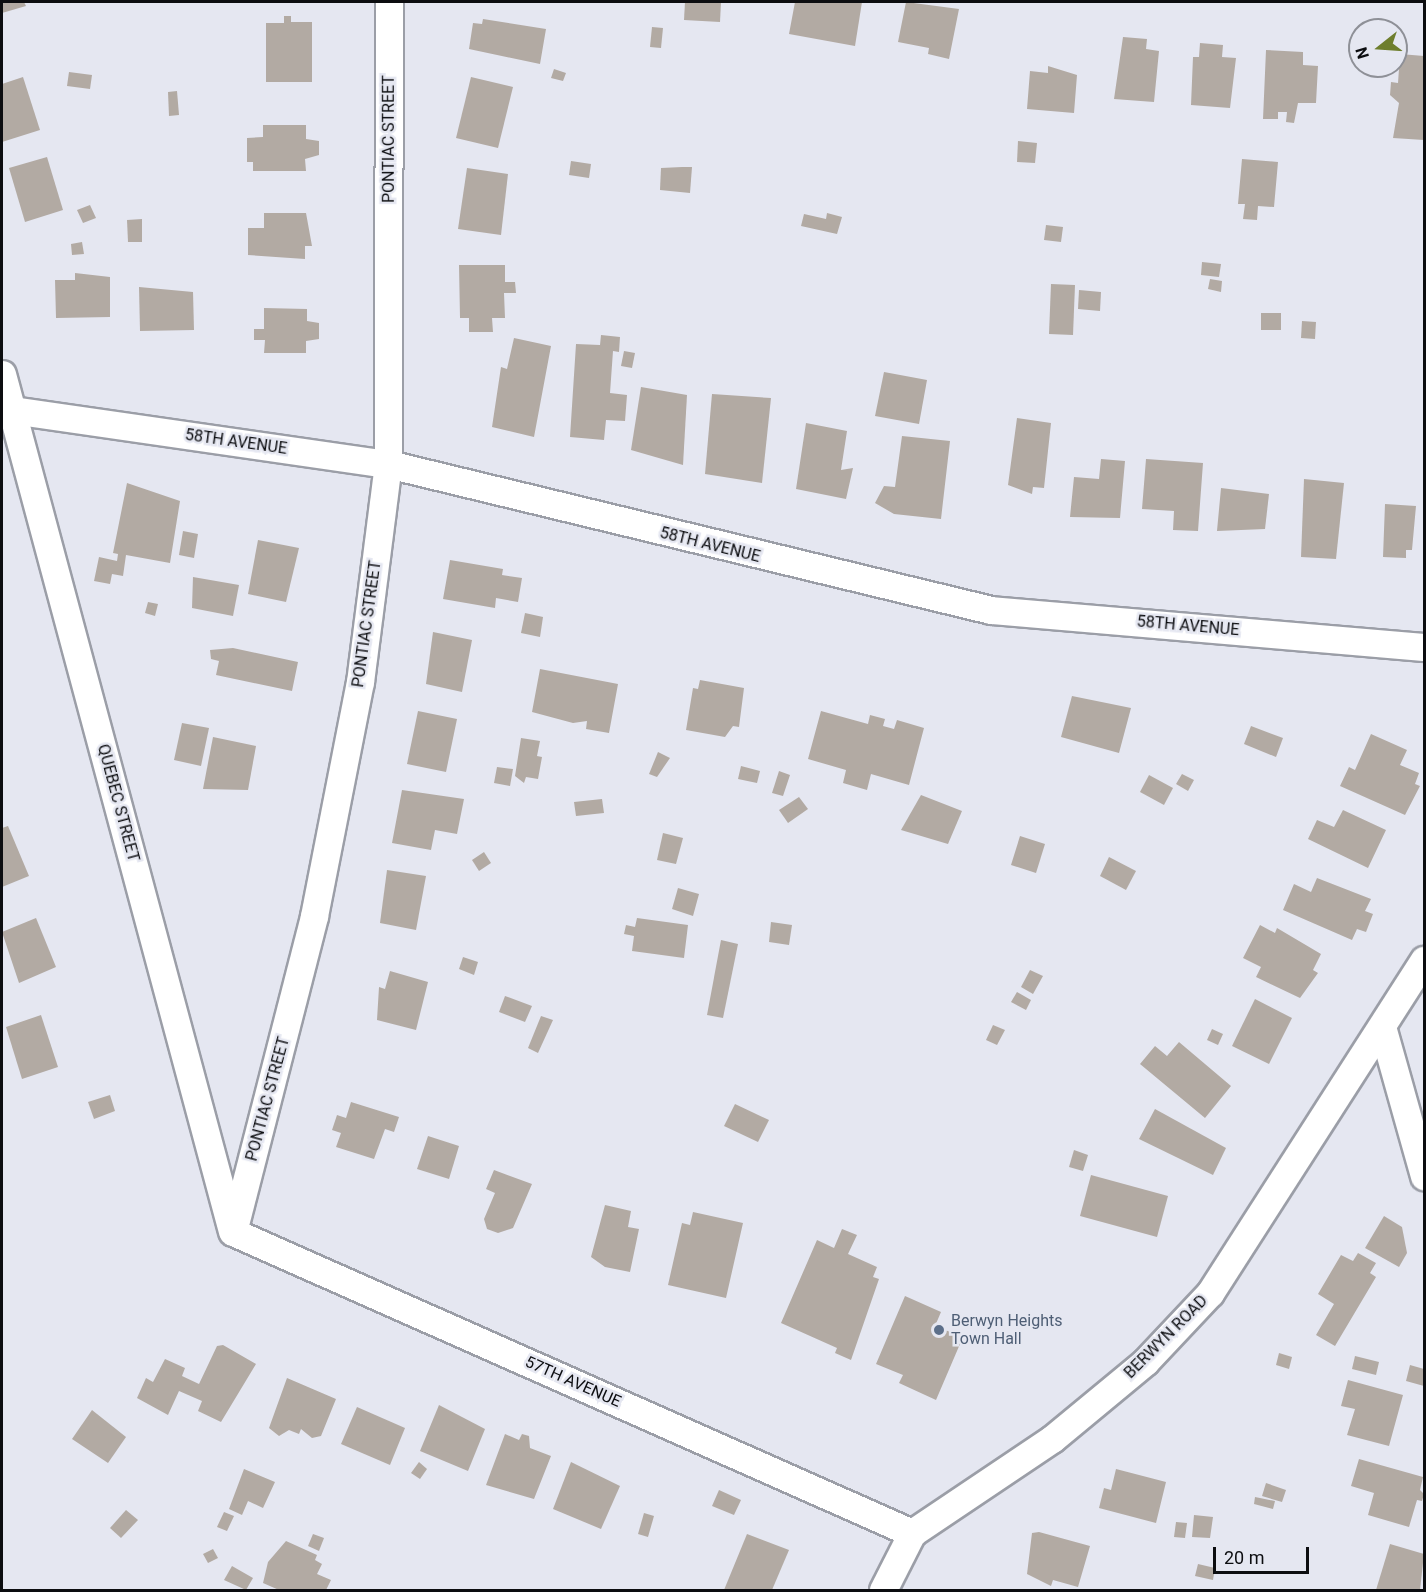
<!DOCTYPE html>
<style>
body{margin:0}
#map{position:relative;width:1426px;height:1592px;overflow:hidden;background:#e5e7f1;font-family:Roboto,sans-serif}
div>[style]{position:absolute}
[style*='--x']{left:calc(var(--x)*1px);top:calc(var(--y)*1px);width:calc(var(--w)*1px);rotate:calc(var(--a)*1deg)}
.building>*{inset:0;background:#b2aaa3}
.roads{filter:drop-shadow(2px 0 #9b9ea7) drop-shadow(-2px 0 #9b9ea7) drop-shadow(0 2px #9b9ea7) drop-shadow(0 -2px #9b9ea7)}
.street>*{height:27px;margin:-13.5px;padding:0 13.5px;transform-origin:13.5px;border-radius:13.5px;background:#fff}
.dots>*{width:16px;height:16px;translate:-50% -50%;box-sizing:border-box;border:3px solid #e5e7f1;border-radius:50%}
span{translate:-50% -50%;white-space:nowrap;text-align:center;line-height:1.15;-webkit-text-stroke:5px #e5e7f1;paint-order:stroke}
.street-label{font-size:16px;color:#0c0d10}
.service-label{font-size:16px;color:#4e5e75}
.left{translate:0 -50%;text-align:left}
.frame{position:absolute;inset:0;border:3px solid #0c0d10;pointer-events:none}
.north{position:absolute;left:1348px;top:18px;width:60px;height:60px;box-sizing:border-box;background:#e5e7f1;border:2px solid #8e9097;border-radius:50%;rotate:253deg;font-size:16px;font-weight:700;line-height:24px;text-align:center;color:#0c0d10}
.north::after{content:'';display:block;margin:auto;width:21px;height:27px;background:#6e7e2d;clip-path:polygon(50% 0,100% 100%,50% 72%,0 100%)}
.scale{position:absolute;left:1213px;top:1547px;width:96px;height:27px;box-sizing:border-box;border:3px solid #0c0d10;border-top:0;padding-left:8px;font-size:18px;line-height:21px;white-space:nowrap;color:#0c0d10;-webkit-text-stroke:4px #e5e7f1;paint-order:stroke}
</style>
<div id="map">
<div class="building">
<i style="clip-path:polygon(2px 2px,24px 2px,26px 6px,2px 13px)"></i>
<i style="clip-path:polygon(685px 2px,721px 2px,720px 22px,684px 20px)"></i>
<i style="clip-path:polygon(795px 2px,862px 2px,855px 46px,789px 34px)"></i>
<i style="clip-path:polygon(906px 2px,959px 9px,949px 59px,928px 54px,929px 48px,898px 42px)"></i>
<i style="clip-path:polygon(284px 16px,291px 16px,291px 22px,312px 22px,312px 82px,266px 82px,266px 23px,284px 23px)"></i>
<i style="clip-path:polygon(483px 19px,546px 29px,540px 64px,469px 49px,473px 23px,482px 24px)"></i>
<i style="clip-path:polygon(652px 27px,663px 28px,661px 48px,650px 47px)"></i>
<i style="clip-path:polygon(1123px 37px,1147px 39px,1146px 49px,1159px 51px,1154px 102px,1114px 99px)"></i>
<i style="clip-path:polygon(1200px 43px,1223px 45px,1222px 57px,1236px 58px,1230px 108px,1191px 105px,1193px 57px,1199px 57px)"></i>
<i style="clip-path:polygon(1266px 50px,1303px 52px,1303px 65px,1318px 66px,1316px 103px,1298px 103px,1294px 123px,1286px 122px,1287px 112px,1278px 112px,1278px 119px,1263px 119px)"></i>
<i style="clip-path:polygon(1400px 54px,1424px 56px,1424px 140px,1393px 138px,1399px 103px,1390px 95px,1391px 82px,1398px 83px)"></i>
<i style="clip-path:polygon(1048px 66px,1077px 75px,1074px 113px,1027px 109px,1030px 71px,1048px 73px)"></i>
<i style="clip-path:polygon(554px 69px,566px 73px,563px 81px,551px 78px)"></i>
<i style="clip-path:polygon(69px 72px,92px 75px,90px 89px,67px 86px)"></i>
<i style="clip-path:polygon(23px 77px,40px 130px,2px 142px,2px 84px)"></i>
<i style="clip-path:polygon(471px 77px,513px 87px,498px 148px,456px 138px)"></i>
<i style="clip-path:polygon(177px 91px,179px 115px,169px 116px,168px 92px)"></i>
<i style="clip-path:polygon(263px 125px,306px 125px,306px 139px,319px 141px,319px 155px,305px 159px,306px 171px,253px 171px,253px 162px,247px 162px,247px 138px,263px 137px)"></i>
<i style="clip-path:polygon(1018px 141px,1037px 143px,1035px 163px,1017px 162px)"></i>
<i style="clip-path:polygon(47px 157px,63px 210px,25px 222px,9px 168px)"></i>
<i style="clip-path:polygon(1242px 159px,1278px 162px,1274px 207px,1258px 206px,1257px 220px,1243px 219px,1245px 204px,1238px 204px)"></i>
<i style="clip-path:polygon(571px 161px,591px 164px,589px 178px,569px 175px)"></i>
<i style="clip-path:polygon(682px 167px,692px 167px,690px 193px,660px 190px,661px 168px)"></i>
<i style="clip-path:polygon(467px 168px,508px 174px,501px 235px,458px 229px)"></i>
<i style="clip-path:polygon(90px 205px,96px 218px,83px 223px,77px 210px)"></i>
<i style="clip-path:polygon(264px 213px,306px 213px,312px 246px,305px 246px,305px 259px,248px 255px,248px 228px,264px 228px)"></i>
<i style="clip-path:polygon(827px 213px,842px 217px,837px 234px,801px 226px,804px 214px,826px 219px)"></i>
<i style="clip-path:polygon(142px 219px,142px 242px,128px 242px,127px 220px)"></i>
<i style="clip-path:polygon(1046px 225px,1063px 227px,1061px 242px,1044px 240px)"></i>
<i style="clip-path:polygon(82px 242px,84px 254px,72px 255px,71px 244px)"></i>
<i style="clip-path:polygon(1202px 262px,1221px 264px,1219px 277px,1201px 275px)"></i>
<i style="clip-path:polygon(459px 265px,505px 265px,505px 282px,515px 282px,516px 293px,504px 293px,505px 318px,492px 318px,493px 332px,469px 332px,469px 318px,460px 318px)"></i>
<i style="clip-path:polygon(75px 273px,110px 277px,110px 317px,56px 318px,55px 280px,75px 280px)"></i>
<i style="clip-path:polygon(1210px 279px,1222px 281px,1221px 292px,1208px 289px)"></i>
<i style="clip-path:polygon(1051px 284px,1075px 285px,1073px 335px,1049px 334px)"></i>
<i style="clip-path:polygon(139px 287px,193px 292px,194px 330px,140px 331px)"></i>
<i style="clip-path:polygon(1079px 290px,1101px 292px,1100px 311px,1078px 309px)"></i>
<i style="clip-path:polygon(264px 308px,307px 309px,307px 321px,319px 323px,319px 339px,306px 341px,306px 353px,264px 353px,265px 340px,254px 340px,254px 329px,264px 329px)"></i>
<i style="clip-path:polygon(1261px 313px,1281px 313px,1281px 330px,1261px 330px)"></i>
<i style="clip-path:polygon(1302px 321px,1316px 322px,1315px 339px,1301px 338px)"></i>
<i style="clip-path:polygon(601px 335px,620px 337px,619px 352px,613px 351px,610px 393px,627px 395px,625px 421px,606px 420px,604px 440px,570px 437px,576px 344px,600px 345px)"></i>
<i style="clip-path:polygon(514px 338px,551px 346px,534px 437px,492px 427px,501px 367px,507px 369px)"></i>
<i style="clip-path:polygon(624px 351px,635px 353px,632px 368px,621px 366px)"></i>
<i style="clip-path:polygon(884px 372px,927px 380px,919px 424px,875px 416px)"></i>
<i style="clip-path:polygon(641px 387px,687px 395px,683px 465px,631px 450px)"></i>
<i style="clip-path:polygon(712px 394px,771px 398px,762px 483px,705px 474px)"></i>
<i style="clip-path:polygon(1017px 418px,1051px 423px,1044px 488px,1033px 487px,1032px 494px,1008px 485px)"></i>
<i style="clip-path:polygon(806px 423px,847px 431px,841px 470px,853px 468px,846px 499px,796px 489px)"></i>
<i style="clip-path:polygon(902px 436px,950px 441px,941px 519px,894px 514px,875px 503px,884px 486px,895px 487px)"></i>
<i style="clip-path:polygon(1101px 459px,1125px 461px,1120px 518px,1070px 517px,1074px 477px,1099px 479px)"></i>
<i style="clip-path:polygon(1146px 459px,1203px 463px,1198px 531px,1173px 530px,1174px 511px,1142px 509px)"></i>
<i style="clip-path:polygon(1304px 479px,1344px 483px,1336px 559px,1301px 557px)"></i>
<i style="clip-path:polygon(127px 483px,180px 501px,170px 563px,126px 555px,123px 576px,112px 574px,110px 584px,94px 581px,99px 557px,117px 561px,118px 554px,113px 553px)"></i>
<i style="clip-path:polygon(1221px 488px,1269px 494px,1265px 529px,1217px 531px)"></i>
<i style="clip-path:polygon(1385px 504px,1416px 506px,1412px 550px,1406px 550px,1406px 558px,1383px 557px)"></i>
<i style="clip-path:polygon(183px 531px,198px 534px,194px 558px,179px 555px)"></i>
<i style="clip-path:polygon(258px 540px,299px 548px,286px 602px,248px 594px)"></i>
<i style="clip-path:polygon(450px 560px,503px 569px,502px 575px,522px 578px,518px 602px,496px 598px,495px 608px,443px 599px)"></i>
<i style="clip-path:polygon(193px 577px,239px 585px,233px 616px,192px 608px)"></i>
<i style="clip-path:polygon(148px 602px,158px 604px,155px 616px,145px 613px)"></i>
<i style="clip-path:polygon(525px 613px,543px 617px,540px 637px,521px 633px)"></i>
<i style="clip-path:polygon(433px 632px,472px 640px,462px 692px,426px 684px)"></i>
<i style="clip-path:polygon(233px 648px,298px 662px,292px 691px,216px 675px,219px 661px,211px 659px,210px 650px)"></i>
<i style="clip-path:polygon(540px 669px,618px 684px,609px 733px,586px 729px,587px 721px,573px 723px,532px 712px)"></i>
<i style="clip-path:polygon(700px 680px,744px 688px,739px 727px,733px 726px,725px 737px,686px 730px,693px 688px,698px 689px)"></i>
<i style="clip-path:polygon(1072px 696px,1131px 708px,1119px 753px,1061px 737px)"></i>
<i style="clip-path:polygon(418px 711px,457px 719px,446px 772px,407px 764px)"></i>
<i style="clip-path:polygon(821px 711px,868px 724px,870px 715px,885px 719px,883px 726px,894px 729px,897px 720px,924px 728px,909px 785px,871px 774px,867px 790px,843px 783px,846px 770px,808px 759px)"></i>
<i style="clip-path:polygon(182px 723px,209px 728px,201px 766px,174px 760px)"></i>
<i style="clip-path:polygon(1251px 726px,1283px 738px,1276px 757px,1244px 744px)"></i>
<i style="clip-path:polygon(1371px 734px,1407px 750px,1400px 765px,1419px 773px,1415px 784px,1420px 786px,1405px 815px,1340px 786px,1349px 767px,1355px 770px)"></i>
<i style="clip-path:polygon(213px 737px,256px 746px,248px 790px,203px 789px)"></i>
<i style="clip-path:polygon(521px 738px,540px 741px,537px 756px,542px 757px,538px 779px,526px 777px,524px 783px,515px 776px)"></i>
<i style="clip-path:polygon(658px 752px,670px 758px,657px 777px,649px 774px)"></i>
<i style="clip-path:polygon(741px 766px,760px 771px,757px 783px,738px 779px)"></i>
<i style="clip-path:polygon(497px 767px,513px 769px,510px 786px,494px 783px)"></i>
<i style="clip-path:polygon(779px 771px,790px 775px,783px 796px,772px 793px)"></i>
<i style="clip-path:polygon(1182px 774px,1194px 780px,1188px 791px,1176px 784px)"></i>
<i style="clip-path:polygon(1149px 775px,1173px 788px,1164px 805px,1140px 792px)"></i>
<i style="clip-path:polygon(402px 790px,464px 799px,457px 834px,435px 830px,431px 850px,392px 843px)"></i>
<i style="clip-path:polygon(921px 795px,962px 811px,948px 844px,901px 830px)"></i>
<i style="clip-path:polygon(799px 797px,808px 809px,788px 823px,779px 810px)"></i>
<i style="clip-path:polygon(602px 799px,604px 813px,576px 816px,574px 802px)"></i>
<i style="clip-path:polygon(1343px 810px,1386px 830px,1368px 868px,1308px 839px,1317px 820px,1334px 827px)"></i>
<i style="clip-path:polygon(8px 826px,29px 876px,2px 887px,2px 828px)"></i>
<i style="clip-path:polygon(663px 833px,683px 838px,676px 864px,657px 860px)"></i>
<i style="clip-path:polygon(1020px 836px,1045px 844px,1036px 873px,1011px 865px)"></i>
<i style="clip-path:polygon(484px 852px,491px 863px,479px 871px,472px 860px)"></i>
<i style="clip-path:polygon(1109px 857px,1136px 871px,1126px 890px,1100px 876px)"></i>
<i style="clip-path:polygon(387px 870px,426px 876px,416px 930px,380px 923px)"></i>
<i style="clip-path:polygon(1317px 878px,1371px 899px,1365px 911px,1373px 914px,1366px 932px,1357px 929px,1352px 940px,1283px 910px,1294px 884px,1311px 892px)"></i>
<i style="clip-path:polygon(678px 888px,699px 894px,693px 916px,672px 909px)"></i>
<i style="clip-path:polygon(36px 918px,56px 967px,19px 983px,2px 932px)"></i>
<i style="clip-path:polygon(637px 918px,688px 925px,684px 958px,632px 951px,634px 936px,624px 934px,626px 925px,635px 927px)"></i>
<i style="clip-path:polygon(771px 922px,792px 925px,789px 945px,769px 942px)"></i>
<i style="clip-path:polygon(1260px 925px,1275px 933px,1277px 928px,1321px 954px,1313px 970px,1318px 973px,1300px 998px,1256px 977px,1261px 967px,1243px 958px)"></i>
<i style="clip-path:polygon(721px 940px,738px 944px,723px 1018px,707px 1015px)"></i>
<i style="clip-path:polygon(463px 957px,478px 962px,474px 975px,459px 969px)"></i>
<i style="clip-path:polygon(1030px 970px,1043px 976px,1033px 994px,1021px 987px)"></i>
<i style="clip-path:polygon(390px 971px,428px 982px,416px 1030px,377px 1020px,379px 987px,385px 989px)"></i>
<i style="clip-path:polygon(1017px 992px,1031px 1000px,1026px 1010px,1011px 1002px)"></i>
<i style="clip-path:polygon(505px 996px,532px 1006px,525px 1022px,499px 1012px)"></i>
<i style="clip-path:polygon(1255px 999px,1292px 1018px,1269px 1064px,1232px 1046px)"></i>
<i style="clip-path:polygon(41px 1015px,58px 1067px,22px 1079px,6px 1027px)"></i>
<i style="clip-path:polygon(541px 1016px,553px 1020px,538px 1053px,528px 1048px)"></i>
<i style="clip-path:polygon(993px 1025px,1005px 1030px,997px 1045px,986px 1040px)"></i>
<i style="clip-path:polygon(1212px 1029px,1223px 1034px,1218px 1045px,1207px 1040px)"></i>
<i style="clip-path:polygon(1179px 1042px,1231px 1086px,1205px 1118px,1140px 1064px,1155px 1046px,1167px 1056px)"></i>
<i style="clip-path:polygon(110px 1095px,115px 1111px,94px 1119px,88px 1102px)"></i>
<i style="clip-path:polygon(351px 1102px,399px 1117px,394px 1132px,385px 1129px,374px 1159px,336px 1147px,341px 1133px,332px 1130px,337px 1115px,346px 1118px)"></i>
<i style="clip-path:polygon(735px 1104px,769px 1120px,758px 1142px,724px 1126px)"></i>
<i style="clip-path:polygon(1155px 1109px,1226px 1148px,1213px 1175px,1139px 1139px)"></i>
<i style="clip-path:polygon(428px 1136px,459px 1146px,449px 1179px,417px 1169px)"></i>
<i style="clip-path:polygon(1074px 1150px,1088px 1155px,1083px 1171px,1069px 1167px)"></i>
<i style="clip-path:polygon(494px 1170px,532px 1184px,513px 1228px,498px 1233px,487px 1229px,484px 1219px,495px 1193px,486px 1189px)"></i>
<i style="clip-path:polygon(1091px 1175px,1168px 1196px,1157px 1237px,1080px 1216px)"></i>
<i style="clip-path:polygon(605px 1205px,631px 1211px,628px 1227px,639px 1229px,630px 1272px,605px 1267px,591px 1257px)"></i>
<i style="clip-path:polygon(693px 1212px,743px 1223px,726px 1298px,668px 1285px,682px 1223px,690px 1225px)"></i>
<i style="clip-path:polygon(1384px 1216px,1402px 1227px,1407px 1253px,1399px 1267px,1365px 1248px)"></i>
<i style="clip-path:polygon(842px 1229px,857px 1235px,848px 1254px,877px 1267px,873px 1277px,879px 1279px,851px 1360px,835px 1353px,837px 1348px,781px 1323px,817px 1240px,834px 1248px)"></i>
<i style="clip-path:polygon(1358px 1253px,1376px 1263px,1370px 1273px,1376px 1277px,1335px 1346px,1316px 1335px,1334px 1304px,1318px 1294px,1341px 1255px,1353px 1261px)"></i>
<i style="clip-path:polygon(905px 1296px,941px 1312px,935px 1326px,963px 1337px,936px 1400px,899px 1383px,903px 1375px,876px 1364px)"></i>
<i style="clip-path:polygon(223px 1345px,256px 1364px,221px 1422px,198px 1411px,202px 1401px,179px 1391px,168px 1415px,137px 1398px,146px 1378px,153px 1382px,165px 1359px,185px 1368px,182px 1376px,199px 1384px,217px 1346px)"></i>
<i style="clip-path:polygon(1279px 1353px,1292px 1357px,1289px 1369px,1276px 1365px)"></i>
<i style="clip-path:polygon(1355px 1356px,1379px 1362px,1376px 1375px,1352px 1369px)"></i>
<i style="clip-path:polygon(1410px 1365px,1424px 1369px,1424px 1386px,1406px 1381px)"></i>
<i style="clip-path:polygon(287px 1378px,336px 1399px,321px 1436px,312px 1438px,301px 1429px,299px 1434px,289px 1430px,279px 1436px,269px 1428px)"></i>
<i style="clip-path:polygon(1348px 1380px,1403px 1395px,1389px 1446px,1347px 1435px,1355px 1409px,1341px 1406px)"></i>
<i style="clip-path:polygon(439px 1405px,485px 1429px,468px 1471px,420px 1451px)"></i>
<i style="clip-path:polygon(357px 1407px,405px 1428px,390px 1465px,341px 1444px)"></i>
<i style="clip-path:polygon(92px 1410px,126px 1437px,108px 1463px,72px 1439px)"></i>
<i style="clip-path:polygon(505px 1434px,519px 1440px,522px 1434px,529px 1436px,530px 1448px,551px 1456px,534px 1499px,486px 1485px)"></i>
<i style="clip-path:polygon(1359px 1459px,1423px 1477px,1420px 1490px,1424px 1494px,1422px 1501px,1417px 1500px,1409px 1527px,1368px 1515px,1374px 1493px,1351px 1486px)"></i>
<i style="clip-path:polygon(419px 1462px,427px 1469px,420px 1479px,411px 1473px)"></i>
<i style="clip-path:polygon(571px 1462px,620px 1486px,601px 1529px,553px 1509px)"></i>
<i style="clip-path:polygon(244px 1469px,275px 1482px,263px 1508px,248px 1501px,242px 1515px,229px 1509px)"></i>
<i style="clip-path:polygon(1116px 1469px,1166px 1482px,1156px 1523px,1099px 1508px,1104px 1488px,1111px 1490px)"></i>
<i style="clip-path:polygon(1266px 1483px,1286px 1490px,1282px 1502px,1262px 1496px)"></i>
<i style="clip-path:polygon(719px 1490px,741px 1500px,734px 1515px,712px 1506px)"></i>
<i style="clip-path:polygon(1255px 1497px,1275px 1501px,1273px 1509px,1254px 1504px)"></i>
<i style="clip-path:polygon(126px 1510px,138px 1520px,121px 1538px,110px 1528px)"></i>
<i style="clip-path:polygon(224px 1512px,234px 1516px,227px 1531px,217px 1527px)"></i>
<i style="clip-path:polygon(644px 1513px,654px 1516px,648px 1537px,638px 1534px)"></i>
<i style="clip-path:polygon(1194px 1515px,1213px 1517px,1210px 1538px,1192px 1537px)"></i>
<i style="clip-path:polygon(1176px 1522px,1187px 1523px,1185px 1538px,1174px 1537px)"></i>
<i style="clip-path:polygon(1039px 1532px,1090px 1546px,1078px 1587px,1053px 1580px,1051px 1586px,1027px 1574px,1032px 1533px)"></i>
<i style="clip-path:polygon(313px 1534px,324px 1538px,319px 1551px,308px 1546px)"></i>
<i style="clip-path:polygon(747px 1534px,789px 1550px,772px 1590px,724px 1590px)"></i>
<i style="clip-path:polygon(286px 1541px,317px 1555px,315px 1560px,322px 1564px,317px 1574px,331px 1580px,326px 1590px,279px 1590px,263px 1583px,268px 1562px)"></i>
<i style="clip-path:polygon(1390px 1544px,1424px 1554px,1420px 1590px,1376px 1590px)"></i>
<i style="clip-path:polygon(213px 1549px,218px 1558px,208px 1563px,203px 1554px)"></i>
<i style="clip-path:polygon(1198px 1564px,1215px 1568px,1213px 1580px,1195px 1576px)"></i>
<i style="clip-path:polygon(232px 1566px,253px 1578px,246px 1590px,224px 1580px)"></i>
</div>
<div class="roads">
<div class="street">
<i style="--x:2;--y:374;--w:887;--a:74.98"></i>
<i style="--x:2;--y:413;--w:10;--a:-17"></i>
<i style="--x:12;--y:410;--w:380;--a:8.2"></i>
<i style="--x:388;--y:464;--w:620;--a:13.61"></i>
<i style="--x:991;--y:610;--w:435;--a:4.9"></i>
<i style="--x:1383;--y:1030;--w:152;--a:74.3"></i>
<i style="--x:233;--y:1232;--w:326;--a:-75.6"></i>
<i style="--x:314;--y:916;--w:238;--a:-78.9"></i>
<i style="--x:360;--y:682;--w:220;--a:-82.7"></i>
<i style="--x:388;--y:464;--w:462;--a:-89.9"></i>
<i style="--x:233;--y:1232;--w:743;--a:23.91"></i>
<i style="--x:883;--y:1590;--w:64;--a:-63"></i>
<i style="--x:912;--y:1533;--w:169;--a:-33.9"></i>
<i style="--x:1052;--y:1439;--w:121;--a:-39.6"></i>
<i style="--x:1145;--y:1362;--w:95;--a:-46.7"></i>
<i style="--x:1210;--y:1293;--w:396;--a:-57.3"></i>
</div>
</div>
<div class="dots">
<i style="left:939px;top:1330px;background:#5c6f8a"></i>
</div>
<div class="street-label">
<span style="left:389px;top:139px;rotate:-90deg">PONTIAC STREET</span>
<span style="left:236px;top:442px;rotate:8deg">58TH AVENUE</span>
<span style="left:710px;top:545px;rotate:14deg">58TH AVENUE</span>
<span style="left:367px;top:624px;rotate:-82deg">PONTIAC STREET</span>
<span style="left:1188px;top:626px;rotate:5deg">58TH AVENUE</span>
<span style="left:118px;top:803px;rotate:75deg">QUEBEC STREET</span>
<span style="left:268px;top:1099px;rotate:-75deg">PONTIAC STREET</span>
<span style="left:1166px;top:1337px;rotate:-45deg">BERWYN ROAD</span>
<span style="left:573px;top:1382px;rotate:24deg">57TH AVENUE</span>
</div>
<div class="service-label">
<span class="left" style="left:951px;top:1330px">Berwyn Heights<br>Town Hall</span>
</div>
<div class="frame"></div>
<div class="north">N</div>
<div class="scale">20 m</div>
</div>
